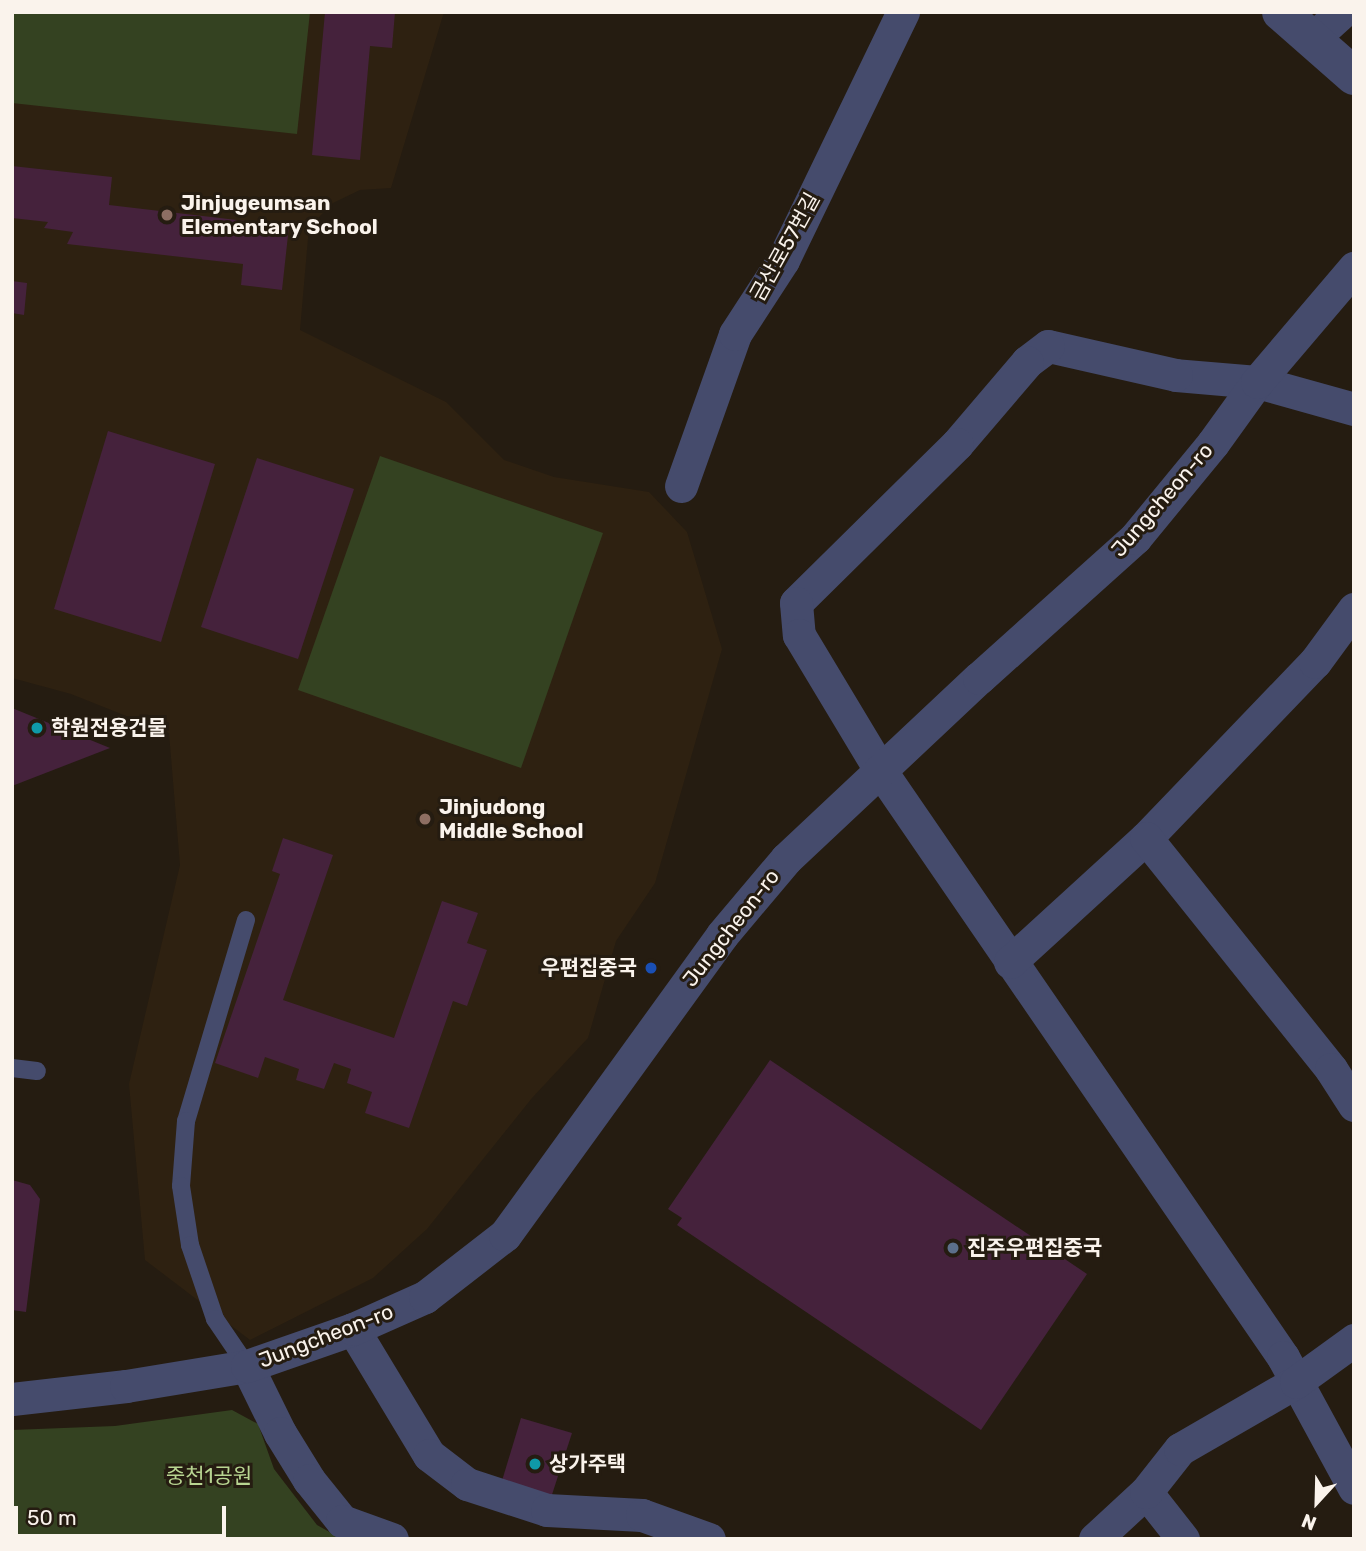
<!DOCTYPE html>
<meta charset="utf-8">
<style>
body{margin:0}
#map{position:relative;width:1366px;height:1551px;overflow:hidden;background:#251c11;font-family:Rubik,"Noto Sans KR",sans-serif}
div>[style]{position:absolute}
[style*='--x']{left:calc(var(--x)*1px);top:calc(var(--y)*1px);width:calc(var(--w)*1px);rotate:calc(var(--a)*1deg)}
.built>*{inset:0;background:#2e2111}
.green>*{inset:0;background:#344221}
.building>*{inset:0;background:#45223c}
.service>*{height:18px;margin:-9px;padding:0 9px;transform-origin:9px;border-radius:9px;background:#454b6c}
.minor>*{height:33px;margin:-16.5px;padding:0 16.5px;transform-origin:16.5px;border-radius:16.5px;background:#454b6c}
.tertiary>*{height:38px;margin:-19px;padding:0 19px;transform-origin:19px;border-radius:19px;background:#454b6c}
.dots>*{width:19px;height:19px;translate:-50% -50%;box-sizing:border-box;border:4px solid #251c11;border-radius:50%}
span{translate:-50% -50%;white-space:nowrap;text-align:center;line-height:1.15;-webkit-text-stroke:6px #251c11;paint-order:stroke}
.poi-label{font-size:21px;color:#faf3ec;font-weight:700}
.left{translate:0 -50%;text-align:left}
.right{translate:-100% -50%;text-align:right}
.street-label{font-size:21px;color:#faf3ec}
.park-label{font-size:21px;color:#b8d591}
.frame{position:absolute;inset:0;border:14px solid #faf3ec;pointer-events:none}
.north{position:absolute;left:1282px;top:1467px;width:70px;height:70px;-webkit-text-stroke:5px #251c11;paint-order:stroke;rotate:202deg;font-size:19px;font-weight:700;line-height:28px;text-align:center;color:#faf3ec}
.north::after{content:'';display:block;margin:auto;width:24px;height:32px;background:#faf3ec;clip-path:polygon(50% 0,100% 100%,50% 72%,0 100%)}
.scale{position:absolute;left:14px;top:1506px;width:212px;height:32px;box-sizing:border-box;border:4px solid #faf3ec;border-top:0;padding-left:9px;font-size:21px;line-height:24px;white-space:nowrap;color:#faf3ec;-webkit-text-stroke:5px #251c11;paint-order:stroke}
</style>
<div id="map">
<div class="built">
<i style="clip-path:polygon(12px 12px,444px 12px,391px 188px,360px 190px,333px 203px,309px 227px,300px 330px,446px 402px,504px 460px,554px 477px,649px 492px,687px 532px,722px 649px,655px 883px,616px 941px,588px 1038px,532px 1098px,427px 1229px,373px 1278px,250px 1340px,145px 1260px,129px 1084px,180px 865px,169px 733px,71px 694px,12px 678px)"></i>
</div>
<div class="green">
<i style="clip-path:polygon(12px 12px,310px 12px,297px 134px,12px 103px)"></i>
<i style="clip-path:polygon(380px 456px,603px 533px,521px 768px,298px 690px)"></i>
<i style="clip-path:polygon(232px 1410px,258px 1424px,274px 1469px,317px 1525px,342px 1539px,12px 1539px,12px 1430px,115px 1426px)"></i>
</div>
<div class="building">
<i style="clip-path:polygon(325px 12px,395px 12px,392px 48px,370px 46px,360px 160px,312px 155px)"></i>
<i style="clip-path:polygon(12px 166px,112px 177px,109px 205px,289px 226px,282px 290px,241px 285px,243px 264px,67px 244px,73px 232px,44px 228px,48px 222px,12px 218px)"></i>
<i style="clip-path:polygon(12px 281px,27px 283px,24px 315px,12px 313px)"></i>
<i style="clip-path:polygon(108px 431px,215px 464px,161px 642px,54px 609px)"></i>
<i style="clip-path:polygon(257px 458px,354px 489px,298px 659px,201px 627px)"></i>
<i style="clip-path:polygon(12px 708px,110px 748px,12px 786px)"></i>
<i style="clip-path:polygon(283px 838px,333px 855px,283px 1000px,394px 1038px,442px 901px,478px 913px,467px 943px,487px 950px,467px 1006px,453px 1001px,409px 1128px,365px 1113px,372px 1092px,347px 1083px,351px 1069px,334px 1063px,324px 1089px,296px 1080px,299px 1069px,265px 1057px,258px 1078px,215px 1063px,280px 874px,272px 871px)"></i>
<i style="clip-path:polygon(770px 1060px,1087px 1274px,981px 1430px,677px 1225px,682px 1218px,668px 1209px)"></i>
<i style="clip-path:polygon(12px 1180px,30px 1185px,40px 1199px,26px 1312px,12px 1310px)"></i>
<i style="clip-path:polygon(521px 1418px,572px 1433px,547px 1510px,498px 1494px)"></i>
</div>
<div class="service">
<i style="--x:246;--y:920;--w:210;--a:106.6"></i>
<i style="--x:186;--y:1121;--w:65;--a:94.4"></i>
<i style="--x:181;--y:1186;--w:60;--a:81.3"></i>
<i style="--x:190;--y:1245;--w:78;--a:71.3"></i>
<i style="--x:215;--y:1319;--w:57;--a:55.8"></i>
<i style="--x:12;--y:1068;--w:25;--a:7"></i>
</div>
<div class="minor">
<i style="--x:1311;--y:40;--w:42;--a:-42.1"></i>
<i style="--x:1354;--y:409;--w:101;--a:-164.4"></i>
<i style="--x:1257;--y:382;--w:81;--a:-175.1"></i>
<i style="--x:1176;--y:375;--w:131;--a:-167.2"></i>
<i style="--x:1048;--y:346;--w:26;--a:143"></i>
<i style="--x:1027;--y:362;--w:108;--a:130.5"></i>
<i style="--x:957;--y:444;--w:226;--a:135.4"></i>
<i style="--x:796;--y:603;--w:32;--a:85"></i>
<i style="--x:799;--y:635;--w:157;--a:59"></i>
<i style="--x:880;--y:770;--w:712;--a:55.53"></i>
<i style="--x:1283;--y:1357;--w:149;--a:61.5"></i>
<i style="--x:681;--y:486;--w:161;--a:-70.4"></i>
<i style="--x:735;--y:334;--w:88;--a:-57"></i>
<i style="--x:783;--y:260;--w:276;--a:-64.2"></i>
<i style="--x:1146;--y:838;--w:244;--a:-46.2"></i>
<i style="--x:1315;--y:662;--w:66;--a:-53.7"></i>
<i style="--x:1010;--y:962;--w:184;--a:-42.4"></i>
<i style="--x:1146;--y:838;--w:296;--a:51.3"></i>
<i style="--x:1331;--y:1069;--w:43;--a:57.4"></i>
<i style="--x:353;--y:1329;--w:147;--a:58.9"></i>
<i style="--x:429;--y:1455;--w:48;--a:37.3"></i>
<i style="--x:467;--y:1484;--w:84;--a:18"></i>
<i style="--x:547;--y:1510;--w:95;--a:3"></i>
<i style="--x:642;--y:1515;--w:71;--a:19.7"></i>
<i style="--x:247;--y:1366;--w:75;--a:63.8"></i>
<i style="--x:280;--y:1433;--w:55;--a:58.3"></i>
<i style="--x:309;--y:1480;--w:53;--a:51.2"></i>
<i style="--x:342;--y:1521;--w:53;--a:19.8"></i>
<i style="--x:12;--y:1399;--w:115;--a:-6.5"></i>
<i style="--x:126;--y:1386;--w:123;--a:-9.4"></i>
<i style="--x:247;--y:1366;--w:112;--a:-19.2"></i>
<i style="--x:353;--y:1329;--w:79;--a:-24"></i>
<i style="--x:425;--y:1297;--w:101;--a:-37.8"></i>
<i style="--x:505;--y:1235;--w:370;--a:-54.1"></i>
<i style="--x:722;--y:935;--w:99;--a:-49.9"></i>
<i style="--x:786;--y:859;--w:265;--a:-43.2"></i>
<i style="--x:979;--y:678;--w:210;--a:-41.9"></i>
<i style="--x:1135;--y:538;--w:123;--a:-50.6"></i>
<i style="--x:1213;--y:443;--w:75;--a:-54.2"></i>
<i style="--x:1257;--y:382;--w:150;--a:-49.6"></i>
<i style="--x:1146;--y:1492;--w:60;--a:51.8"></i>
<i style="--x:1095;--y:1539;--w:69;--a:-42.7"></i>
<i style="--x:1146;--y:1492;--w:55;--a:-51.7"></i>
<i style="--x:1180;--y:1449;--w:134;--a:-30"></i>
<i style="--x:1296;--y:1382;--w:72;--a:-35.9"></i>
</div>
<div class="tertiary">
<i style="--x:1281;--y:12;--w:97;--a:41.2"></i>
</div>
<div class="dots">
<i style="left:167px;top:215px;background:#8d6e63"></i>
<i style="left:37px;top:728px;background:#0f9aa8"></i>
<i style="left:425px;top:819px;background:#8d6e63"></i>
<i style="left:651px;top:968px;background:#1a4fb4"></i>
<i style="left:953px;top:1248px;background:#5c6f8a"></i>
<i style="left:535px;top:1464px;background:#0f9aa8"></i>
</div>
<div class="poi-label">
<span class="left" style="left:181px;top:215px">Jinjugeumsan<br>Elementary School</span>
<span class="left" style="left:51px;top:728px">학원전용건물</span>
<span class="left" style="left:439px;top:819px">Jinjudong<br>Middle School</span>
<span class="right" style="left:637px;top:968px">우편집중국</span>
<span class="left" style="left:967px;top:1248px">진주우편집중국</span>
<span class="left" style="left:549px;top:1464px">상가주택</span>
</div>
<div class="street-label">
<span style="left:785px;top:247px;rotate:-61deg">금산로57번길</span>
<span style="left:1162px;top:500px;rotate:-49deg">Jungcheon-ro</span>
<span style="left:731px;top:928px;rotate:-52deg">Jungcheon-ro</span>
<span style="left:326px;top:1336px;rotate:-21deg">Jungcheon-ro</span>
</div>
<div class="park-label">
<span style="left:209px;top:1476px">중천1공원</span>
</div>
<div class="frame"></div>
<div class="north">N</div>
<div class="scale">50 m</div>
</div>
